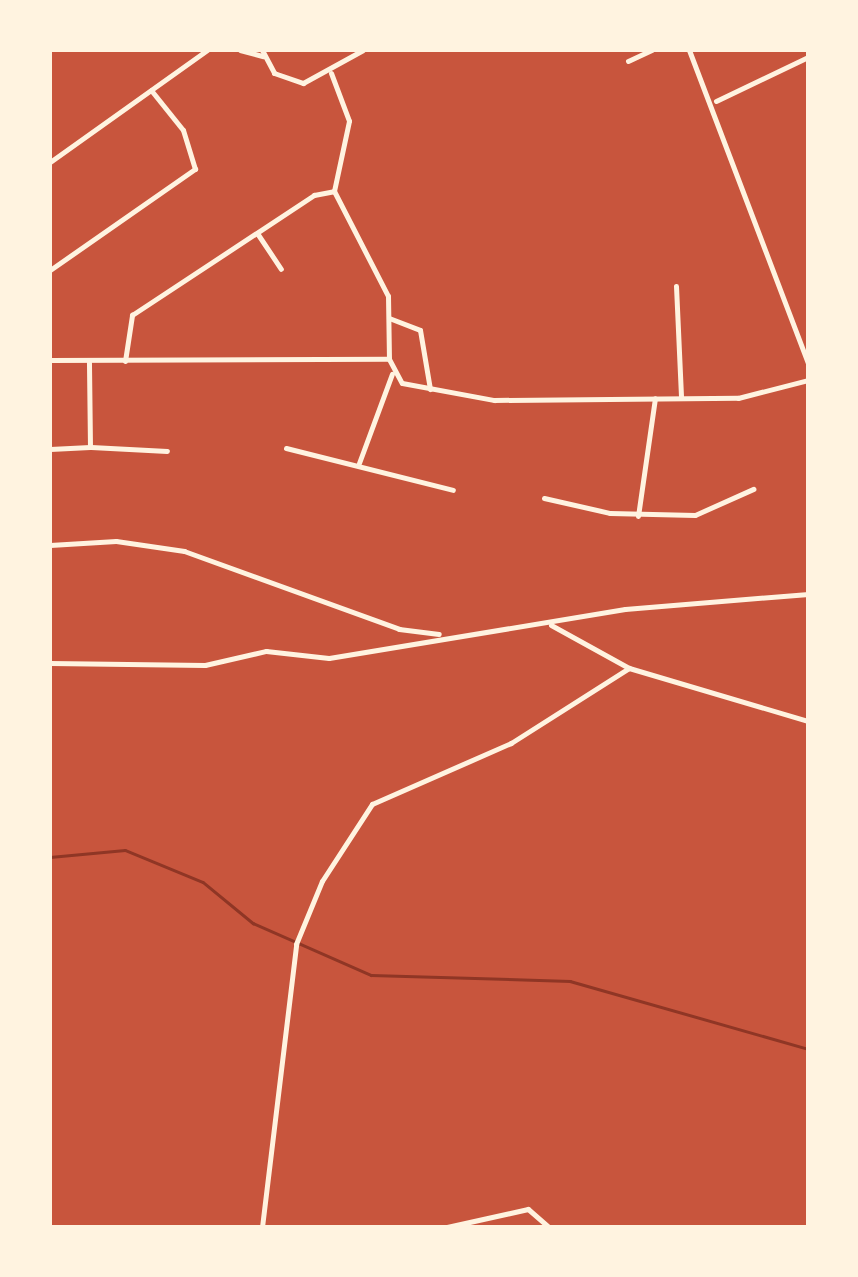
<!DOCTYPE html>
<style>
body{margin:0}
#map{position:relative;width:858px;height:1277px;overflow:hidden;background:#c8553d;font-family:Montserrat,sans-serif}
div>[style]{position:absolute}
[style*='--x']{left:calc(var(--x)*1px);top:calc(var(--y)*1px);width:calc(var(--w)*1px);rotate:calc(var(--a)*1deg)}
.stream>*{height:2.5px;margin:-1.25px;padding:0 1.25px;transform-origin:1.25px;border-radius:1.25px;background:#8f3625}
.minor>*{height:5px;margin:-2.5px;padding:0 2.5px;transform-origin:2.5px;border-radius:2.5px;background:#fff3e0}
span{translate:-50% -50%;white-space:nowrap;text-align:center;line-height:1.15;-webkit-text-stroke:9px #fff3e0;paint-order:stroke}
.frame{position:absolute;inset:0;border:52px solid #fff3e0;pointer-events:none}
</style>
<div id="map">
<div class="stream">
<i style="--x:50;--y:857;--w:75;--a:-5.3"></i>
<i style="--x:125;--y:850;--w:84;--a:22.3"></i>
<i style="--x:203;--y:882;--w:65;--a:39.4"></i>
<i style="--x:253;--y:923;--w:129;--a:23.8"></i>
<i style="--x:371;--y:975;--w:199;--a:1.7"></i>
<i style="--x:570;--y:981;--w:248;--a:15.9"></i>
</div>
<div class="minor">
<i style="--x:240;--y:50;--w:24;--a:15"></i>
<i style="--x:262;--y:50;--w:26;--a:62"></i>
<i style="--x:274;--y:73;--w:31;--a:19"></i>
<i style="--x:303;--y:83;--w:68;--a:-28.8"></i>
<i style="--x:689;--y:50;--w:335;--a:69.2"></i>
<i style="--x:628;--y:61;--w:26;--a:-25"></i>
<i style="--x:331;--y:73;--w:51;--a:69.4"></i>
<i style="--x:349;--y:121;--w:72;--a:102.1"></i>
<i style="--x:716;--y:101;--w:102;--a:-25.6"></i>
<i style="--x:50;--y:162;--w:193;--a:-35.5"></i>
<i style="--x:257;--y:233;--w:43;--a:56.3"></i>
<i style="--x:50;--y:270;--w:177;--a:-34.9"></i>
<i style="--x:195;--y:169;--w:41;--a:-107.1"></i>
<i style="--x:183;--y:130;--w:51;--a:-128.7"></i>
<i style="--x:676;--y:286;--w:111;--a:87.4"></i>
<i style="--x:389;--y:318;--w:33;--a:21"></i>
<i style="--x:420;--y:330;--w:60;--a:80.4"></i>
<i style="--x:50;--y:360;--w:339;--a:-0.2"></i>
<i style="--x:389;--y:359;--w:27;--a:62"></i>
<i style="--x:402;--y:383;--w:94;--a:10.5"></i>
<i style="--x:494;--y:400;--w:244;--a:-0.5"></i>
<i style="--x:738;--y:398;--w:72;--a:-14.4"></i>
<i style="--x:125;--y:361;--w:47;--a:-81.3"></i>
<i style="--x:132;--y:315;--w:218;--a:-33.4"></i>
<i style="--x:314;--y:195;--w:20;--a:-11"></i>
<i style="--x:334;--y:191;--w:118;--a:62.8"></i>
<i style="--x:388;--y:296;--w:62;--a:89.1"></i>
<i style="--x:91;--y:447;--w:76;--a:3"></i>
<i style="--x:286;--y:448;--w:172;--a:14.1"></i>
<i style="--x:50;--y:449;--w:40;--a:-2.9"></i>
<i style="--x:90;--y:447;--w:85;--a:-90.7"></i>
<i style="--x:359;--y:463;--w:95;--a:-69.7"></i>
<i style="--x:544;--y:498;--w:68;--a:12.8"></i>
<i style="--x:610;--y:513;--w:85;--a:1.3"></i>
<i style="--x:695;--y:515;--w:64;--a:-24.1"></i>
<i style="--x:638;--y:516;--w:119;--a:-81.8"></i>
<i style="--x:50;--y:545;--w:66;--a:-3.5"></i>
<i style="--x:116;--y:541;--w:69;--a:8.4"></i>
<i style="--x:184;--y:551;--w:229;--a:19.9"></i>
<i style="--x:399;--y:629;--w:40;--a:7.1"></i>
<i style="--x:551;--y:625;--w:89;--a:28.9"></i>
<i style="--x:629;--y:668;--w:187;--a:16.5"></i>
<i style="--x:50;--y:663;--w:155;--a:0.7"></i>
<i style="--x:205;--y:665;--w:63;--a:-12.9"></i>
<i style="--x:266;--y:651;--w:63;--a:6.3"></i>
<i style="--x:329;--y:658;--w:300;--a:-9.4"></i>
<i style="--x:625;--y:609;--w:184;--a:-4.7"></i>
<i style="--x:262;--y:1227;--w:285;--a:-83.1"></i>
<i style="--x:296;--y:944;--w:68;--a:-67.6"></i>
<i style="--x:322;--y:881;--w:92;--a:-57"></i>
<i style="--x:372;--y:804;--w:152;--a:-23.7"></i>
<i style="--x:511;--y:743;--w:140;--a:-32.4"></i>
<i style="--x:447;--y:1227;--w:83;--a:-12.5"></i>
<i style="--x:528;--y:1209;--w:28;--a:41"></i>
</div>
<div class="frame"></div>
</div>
